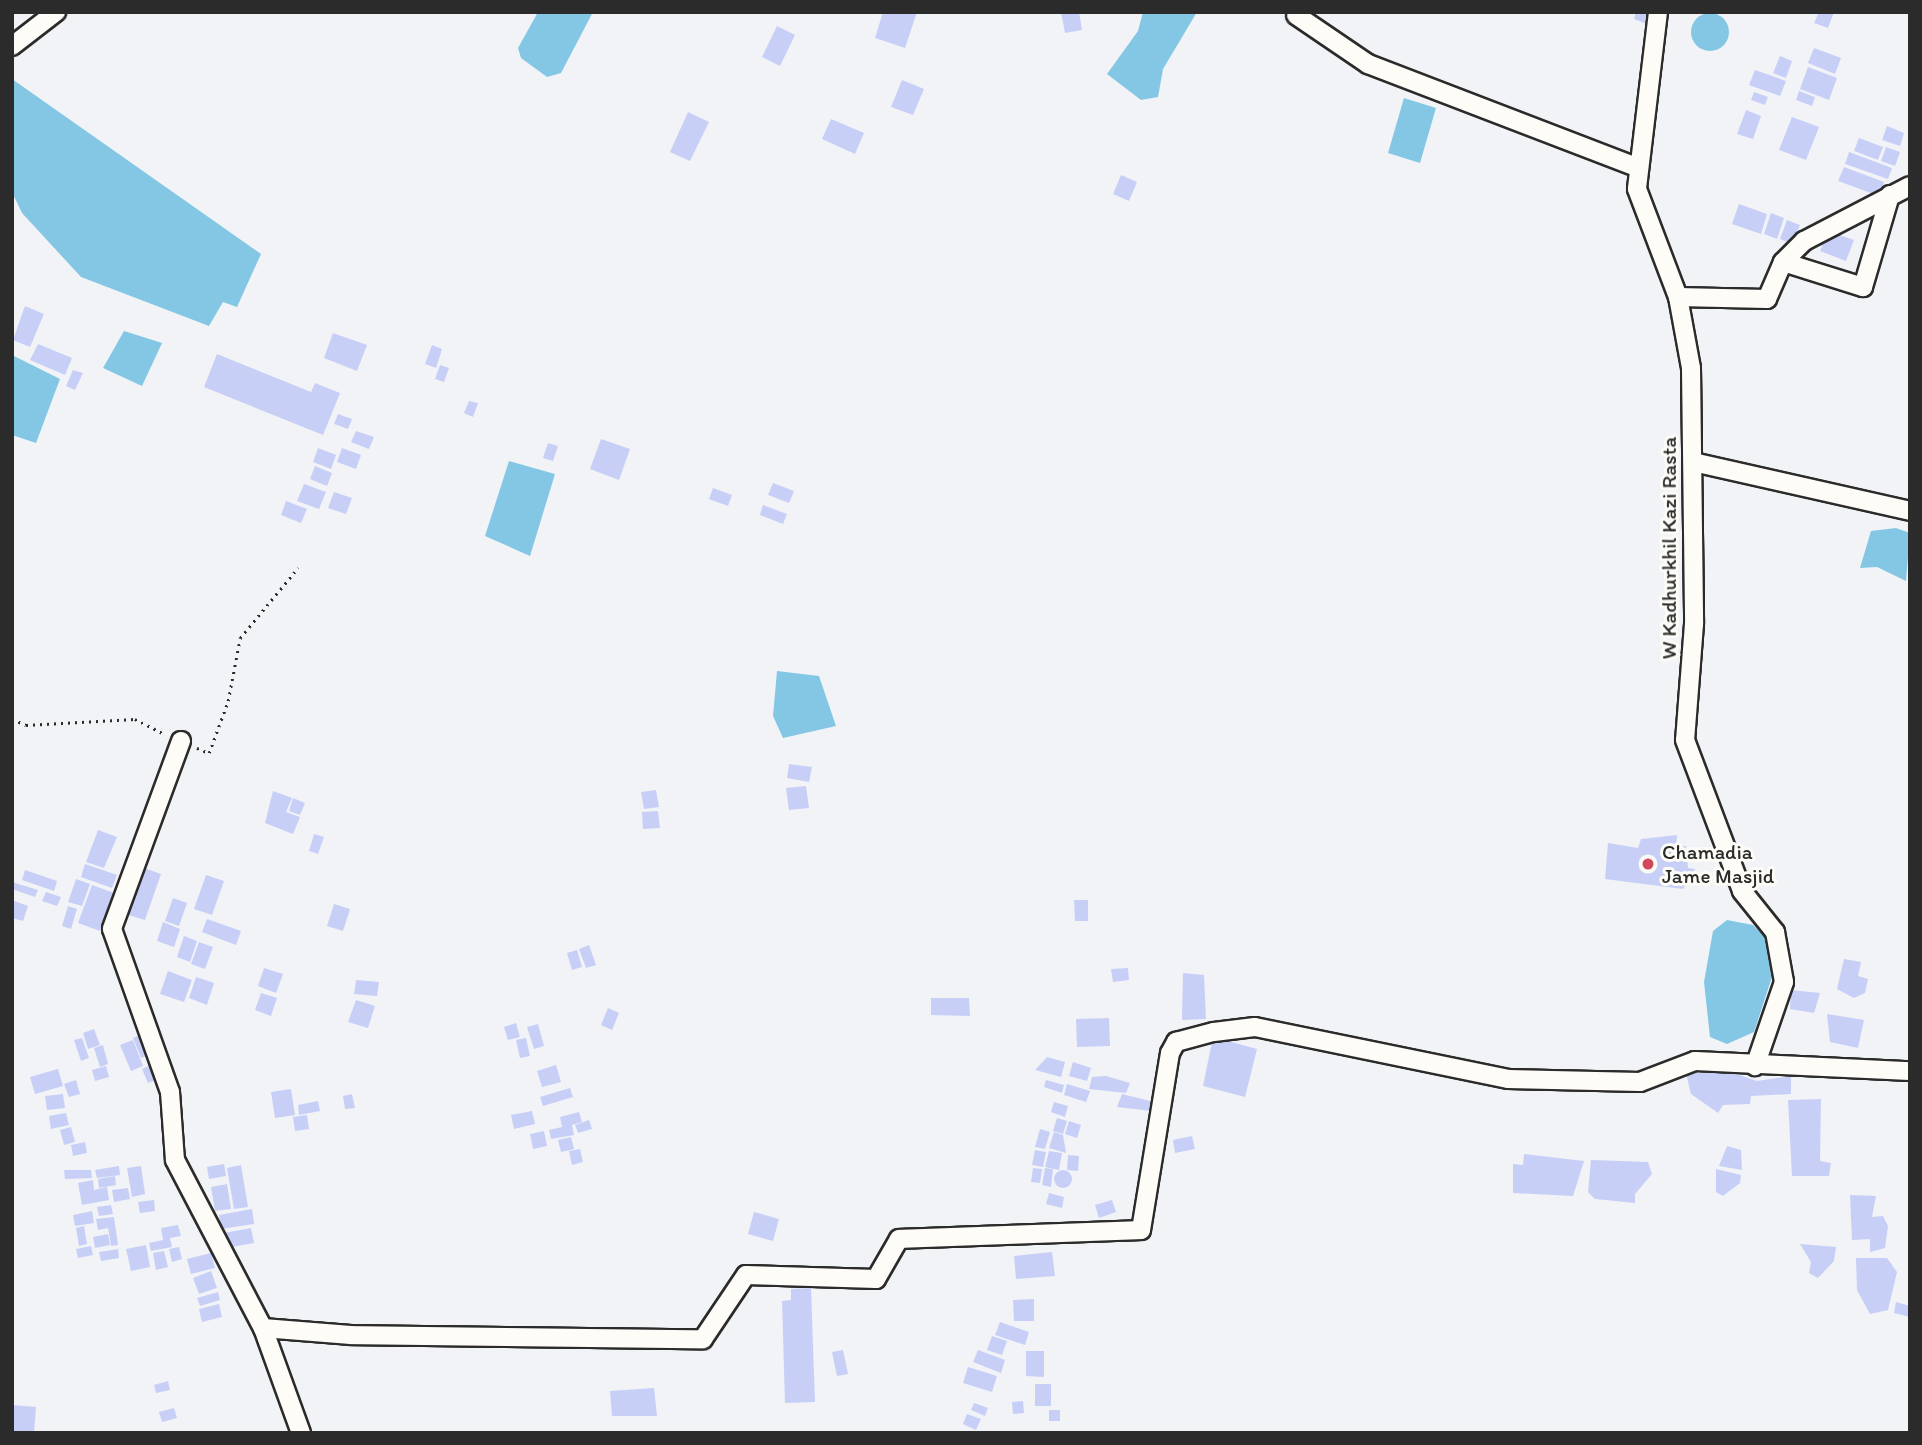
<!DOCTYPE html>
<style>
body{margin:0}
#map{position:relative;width:1922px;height:1445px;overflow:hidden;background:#f2f3f7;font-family:Itim,sans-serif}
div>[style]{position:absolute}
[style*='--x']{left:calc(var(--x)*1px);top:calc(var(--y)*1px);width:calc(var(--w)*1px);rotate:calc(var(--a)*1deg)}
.water>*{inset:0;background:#83c7e4}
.round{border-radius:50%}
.building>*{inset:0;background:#c7cff7}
.path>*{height:2.5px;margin-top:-1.25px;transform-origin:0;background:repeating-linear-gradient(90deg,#2b2b2b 0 2px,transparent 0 7px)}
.roads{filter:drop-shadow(2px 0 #2b2b2b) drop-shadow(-2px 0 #2b2b2b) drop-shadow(0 2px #2b2b2b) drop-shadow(0 -2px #2b2b2b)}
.street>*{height:18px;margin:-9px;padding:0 9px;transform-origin:9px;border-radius:9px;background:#fdfcf7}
.dots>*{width:19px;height:19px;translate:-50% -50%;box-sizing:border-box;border:4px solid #fdfcf7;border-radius:50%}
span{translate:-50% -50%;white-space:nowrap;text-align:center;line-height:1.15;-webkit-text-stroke:6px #fdfcf7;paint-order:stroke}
.street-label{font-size:21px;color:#2b2b2b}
.poi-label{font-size:21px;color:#2b2b2b}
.left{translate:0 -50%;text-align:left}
.frame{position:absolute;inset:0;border:14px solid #2b2b2b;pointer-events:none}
</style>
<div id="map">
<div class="water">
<i style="clip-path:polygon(538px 12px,593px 12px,561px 73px,547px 77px,521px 58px,518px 48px)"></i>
<i style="clip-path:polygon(1143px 12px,1197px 12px,1163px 69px,1158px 97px,1141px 100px,1107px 74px,1138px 31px)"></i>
<i class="round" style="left:1691px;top:13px;width:38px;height:38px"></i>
<i style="clip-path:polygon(12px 79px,261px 254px,237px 307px,223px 302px,209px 326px,81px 277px,22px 213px,12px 192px)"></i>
<i style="clip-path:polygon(1404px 98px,1436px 108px,1420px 163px,1388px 153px)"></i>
<i style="clip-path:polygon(124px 331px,162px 343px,142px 386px,103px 368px)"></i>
<i style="clip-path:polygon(12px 355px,60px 379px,36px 443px,12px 435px)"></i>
<i style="clip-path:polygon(509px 461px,555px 474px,530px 556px,485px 536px)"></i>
<i style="clip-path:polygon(1896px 528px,1910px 533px,1906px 581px,1877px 567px,1860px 568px,1871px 531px)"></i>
<i style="clip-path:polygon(777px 671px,819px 676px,836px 726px,783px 738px,773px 716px)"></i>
<i style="clip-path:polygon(1727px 920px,1753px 925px,1766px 938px,1772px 977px,1754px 1032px,1727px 1044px,1710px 1037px,1704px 982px,1713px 931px)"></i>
</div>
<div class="building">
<i style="clip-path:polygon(883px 12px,917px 12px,905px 48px,875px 38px)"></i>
<i style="clip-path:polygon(1061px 12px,1079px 12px,1082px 30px,1065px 33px)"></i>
<i style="clip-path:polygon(1636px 12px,1651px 13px,1647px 24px,1634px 19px)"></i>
<i style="clip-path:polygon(1819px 12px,1834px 12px,1828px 28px,1814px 23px)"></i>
<i style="clip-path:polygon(777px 26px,795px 35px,780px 66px,762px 57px)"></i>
<i style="clip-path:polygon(1814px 48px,1841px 58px,1835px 74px,1808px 63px)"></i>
<i style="clip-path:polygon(1780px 56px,1792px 61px,1786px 78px,1773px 73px)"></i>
<i style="clip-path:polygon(1808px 67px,1837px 78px,1829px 100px,1800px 89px)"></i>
<i style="clip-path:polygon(1755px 70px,1786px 81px,1780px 96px,1749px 85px)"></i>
<i style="clip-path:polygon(902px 80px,924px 89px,913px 115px,891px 107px)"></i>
<i style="clip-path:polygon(1799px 91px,1815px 97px,1812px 106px,1796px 100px)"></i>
<i style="clip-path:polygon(1754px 92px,1768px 97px,1765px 105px,1751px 100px)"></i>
<i style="clip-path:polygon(1746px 110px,1761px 116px,1753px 139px,1737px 134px)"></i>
<i style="clip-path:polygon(688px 112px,709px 122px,690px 161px,670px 152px)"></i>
<i style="clip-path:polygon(1792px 117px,1819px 127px,1806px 160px,1779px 150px)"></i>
<i style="clip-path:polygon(831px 119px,864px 133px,855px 154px,822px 139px)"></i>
<i style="clip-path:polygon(1887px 126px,1904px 133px,1900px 146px,1882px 140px)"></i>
<i style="clip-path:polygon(1859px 138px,1883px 147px,1878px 160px,1854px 151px)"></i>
<i style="clip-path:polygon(1886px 147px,1900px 152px,1895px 166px,1881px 161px)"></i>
<i style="clip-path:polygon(1849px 152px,1892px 168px,1888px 179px,1845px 164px)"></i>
<i style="clip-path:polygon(1844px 167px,1884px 182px,1879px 196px,1838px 181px)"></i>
<i style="clip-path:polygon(1121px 175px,1137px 182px,1129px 201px,1113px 194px)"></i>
<i style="clip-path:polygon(1739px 204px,1767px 214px,1761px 234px,1732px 224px)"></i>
<i style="clip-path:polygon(1771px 213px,1784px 218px,1777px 239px,1764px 234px)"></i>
<i style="clip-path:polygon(1787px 220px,1800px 225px,1792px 244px,1780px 239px)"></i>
<i style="clip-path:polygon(1828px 231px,1854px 240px,1846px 261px,1820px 251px)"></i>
<i style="clip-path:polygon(25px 306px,44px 314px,30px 347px,13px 340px)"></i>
<i style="clip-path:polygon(333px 333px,367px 345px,357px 371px,324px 358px)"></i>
<i style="clip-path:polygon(38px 344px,72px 358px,65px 375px,30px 360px)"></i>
<i style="clip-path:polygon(432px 345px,442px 349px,436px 368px,425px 364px)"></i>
<i style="clip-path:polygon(217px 354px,311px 392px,315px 383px,340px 393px,323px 435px,204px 387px)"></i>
<i style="clip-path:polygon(440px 365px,449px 368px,444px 382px,435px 379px)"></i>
<i style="clip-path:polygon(73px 370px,83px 373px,75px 390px,66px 386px)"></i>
<i style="clip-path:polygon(469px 401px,478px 403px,473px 417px,464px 413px)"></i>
<i style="clip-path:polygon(338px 414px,352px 419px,348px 429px,334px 424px)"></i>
<i style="clip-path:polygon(356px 431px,374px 437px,369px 449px,351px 442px)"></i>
<i style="clip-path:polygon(601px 439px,630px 449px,619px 480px,590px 469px)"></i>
<i style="clip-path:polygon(548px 443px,558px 446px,553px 461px,543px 458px)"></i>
<i style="clip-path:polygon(318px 448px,336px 455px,331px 469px,313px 462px)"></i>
<i style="clip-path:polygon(342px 448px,361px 455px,356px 469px,337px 462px)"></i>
<i style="clip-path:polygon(315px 466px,332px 473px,327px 486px,310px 479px)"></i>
<i style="clip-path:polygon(773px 483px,794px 491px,789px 503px,768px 495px)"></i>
<i style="clip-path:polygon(304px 484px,326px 492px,319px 509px,297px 501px)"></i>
<i style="clip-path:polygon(713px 488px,732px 495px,728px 506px,709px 499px)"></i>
<i style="clip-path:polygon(334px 492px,352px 498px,346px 514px,328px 508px)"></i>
<i style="clip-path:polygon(286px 501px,307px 509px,301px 523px,281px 515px)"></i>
<i style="clip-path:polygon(763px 505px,787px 514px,783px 524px,760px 515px)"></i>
<i style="clip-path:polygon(789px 764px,812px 767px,809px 782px,787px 778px)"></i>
<i style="clip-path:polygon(806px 786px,809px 808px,789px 810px,786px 788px)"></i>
<i style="clip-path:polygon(656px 790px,659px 807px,644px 809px,641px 792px)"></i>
<i style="clip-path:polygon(273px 791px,292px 798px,286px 812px,300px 817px,293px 834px,265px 823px)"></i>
<i style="clip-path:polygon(293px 798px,305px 803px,300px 815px,289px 811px)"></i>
<i style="clip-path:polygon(658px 811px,660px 828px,643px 829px,642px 812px)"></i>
<i style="clip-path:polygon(98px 830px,117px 837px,104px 868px,86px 862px)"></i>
<i style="clip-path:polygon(314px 834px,324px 837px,318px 854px,309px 851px)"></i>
<i style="clip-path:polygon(1677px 835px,1676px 847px,1686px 846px,1688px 868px,1695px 869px,1683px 889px,1605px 879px,1608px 843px,1638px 848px,1641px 839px)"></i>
<i style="clip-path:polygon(85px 864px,117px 875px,112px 888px,81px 877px)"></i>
<i style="clip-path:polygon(141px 867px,161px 874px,145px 920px,125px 914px)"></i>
<i style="clip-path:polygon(25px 870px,57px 881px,54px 891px,22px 880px)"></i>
<i style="clip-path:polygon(206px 875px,224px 881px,212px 915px,194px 909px)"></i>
<i style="clip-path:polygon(76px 879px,90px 884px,82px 906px,68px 902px)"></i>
<i style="clip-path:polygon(12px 882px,38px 890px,35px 897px,12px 889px)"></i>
<i style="clip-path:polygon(92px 885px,114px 893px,100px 931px,78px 923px)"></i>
<i style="clip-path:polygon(46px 892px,61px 897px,57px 906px,42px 901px)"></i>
<i style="clip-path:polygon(173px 898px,187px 903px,179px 926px,165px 921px)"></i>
<i style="clip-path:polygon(12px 900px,28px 906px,23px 921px,12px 918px)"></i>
<i style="clip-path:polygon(1074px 900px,1088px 900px,1088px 921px,1075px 921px)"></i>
<i style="clip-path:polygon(334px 904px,350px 909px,343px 931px,327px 926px)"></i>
<i style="clip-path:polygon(68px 906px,77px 909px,71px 929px,62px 926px)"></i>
<i style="clip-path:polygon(207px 919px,241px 931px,236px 945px,202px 932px)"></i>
<i style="clip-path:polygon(163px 922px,180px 929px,174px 947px,157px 941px)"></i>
<i style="clip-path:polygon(184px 936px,197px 941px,190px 962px,177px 957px)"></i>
<i style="clip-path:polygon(199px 942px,213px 947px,205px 969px,191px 964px)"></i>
<i style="clip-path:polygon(589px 945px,596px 965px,586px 968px,579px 949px)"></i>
<i style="clip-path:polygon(577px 950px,582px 967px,572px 970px,567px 953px)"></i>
<i style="clip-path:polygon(1844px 959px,1861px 962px,1858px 976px,1868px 979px,1865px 993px,1854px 998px,1837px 989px)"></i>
<i style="clip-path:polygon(264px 968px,283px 974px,276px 993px,258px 986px)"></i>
<i style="clip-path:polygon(1128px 968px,1129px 980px,1113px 982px,1111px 969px)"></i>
<i style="clip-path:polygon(168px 971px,192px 980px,184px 1002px,160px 994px)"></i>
<i style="clip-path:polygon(1183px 973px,1204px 975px,1206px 1019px,1182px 1020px)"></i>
<i style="clip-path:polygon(196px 977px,214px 983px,207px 1005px,189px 998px)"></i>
<i style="clip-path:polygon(356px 980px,379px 982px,377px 996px,354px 994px)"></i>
<i style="clip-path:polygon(1791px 990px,1820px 993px,1814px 1013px,1790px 1009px)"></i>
<i style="clip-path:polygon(261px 993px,277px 998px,271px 1016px,255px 1010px)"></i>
<i style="clip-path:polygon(931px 998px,969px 998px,970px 1016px,931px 1015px)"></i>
<i style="clip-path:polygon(356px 1000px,375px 1006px,368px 1028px,348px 1022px)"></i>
<i style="clip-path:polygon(608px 1008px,619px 1013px,612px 1030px,601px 1025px)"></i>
<i style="clip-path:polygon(1827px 1014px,1864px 1020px,1858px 1048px,1830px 1042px)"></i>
<i style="clip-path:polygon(1109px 1018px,1110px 1046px,1077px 1047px,1076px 1019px)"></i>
<i style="clip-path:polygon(516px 1023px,520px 1037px,508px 1040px,504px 1027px)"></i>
<i style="clip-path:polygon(538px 1024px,544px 1046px,534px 1049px,527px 1027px)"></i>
<i style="clip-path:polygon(94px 1029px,100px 1045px,88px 1049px,83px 1033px)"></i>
<i style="clip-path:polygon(145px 1033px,153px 1053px,141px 1058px,133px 1038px)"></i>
<i style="clip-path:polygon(1213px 1037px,1257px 1049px,1245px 1097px,1203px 1086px)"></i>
<i style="clip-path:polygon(82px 1038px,89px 1058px,81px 1061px,74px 1040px)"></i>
<i style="clip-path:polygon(526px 1038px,530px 1056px,520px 1058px,516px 1040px)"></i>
<i style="clip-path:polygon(133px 1040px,143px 1066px,131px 1071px,120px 1045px)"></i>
<i style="clip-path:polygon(103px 1045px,108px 1064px,100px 1067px,94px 1048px)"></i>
<i style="clip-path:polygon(1047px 1057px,1065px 1062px,1061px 1077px,1035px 1070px)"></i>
<i style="clip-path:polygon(1073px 1062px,1091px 1068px,1087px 1081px,1069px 1076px)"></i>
<i style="clip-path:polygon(153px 1064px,159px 1079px,148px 1083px,142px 1069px)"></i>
<i style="clip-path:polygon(556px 1065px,561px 1082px,542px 1087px,537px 1071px)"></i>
<i style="clip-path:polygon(106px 1066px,109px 1077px,95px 1081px,92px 1070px)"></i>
<i style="clip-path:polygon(58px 1069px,63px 1086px,35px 1094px,30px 1077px)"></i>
<i style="clip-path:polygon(1686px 1073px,1734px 1073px,1757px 1081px,1791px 1076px,1791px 1094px,1751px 1096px,1750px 1104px,1723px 1105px,1718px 1113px,1691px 1094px)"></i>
<i style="clip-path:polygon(1106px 1076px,1130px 1083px,1126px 1093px,1089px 1089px,1092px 1077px)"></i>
<i style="clip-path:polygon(76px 1080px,80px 1094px,69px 1097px,64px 1084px)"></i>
<i style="clip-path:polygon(1046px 1080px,1064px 1085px,1062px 1093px,1044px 1087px)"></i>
<i style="clip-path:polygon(1067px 1084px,1090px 1091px,1086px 1102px,1064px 1095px)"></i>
<i style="clip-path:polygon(570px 1088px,573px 1097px,543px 1106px,540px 1097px)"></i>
<i style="clip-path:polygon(291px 1089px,295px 1115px,275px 1118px,271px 1092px)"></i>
<i style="clip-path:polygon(63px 1094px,65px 1108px,47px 1110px,45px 1096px)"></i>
<i style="clip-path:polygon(352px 1094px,355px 1108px,345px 1109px,343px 1096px)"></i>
<i style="clip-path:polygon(1122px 1094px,1154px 1102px,1151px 1111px,1117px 1107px)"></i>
<i style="clip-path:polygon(1821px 1099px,1820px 1161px,1831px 1163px,1829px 1176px,1792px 1176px,1788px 1100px)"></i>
<i style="clip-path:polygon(318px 1101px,320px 1111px,299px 1115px,298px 1105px)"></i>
<i style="clip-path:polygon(1054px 1102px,1068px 1106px,1065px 1117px,1051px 1112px)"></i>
<i style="clip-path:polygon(532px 1111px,535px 1124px,514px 1129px,511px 1115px)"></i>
<i style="clip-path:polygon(579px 1112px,582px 1122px,572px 1125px,574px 1135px,551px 1139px,549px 1130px,562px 1127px,560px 1117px)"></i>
<i style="clip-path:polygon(66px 1113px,69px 1125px,51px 1129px,49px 1116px)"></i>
<i style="clip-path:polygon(307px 1115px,309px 1129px,295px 1131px,293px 1117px)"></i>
<i style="clip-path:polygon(1057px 1118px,1067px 1121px,1063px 1134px,1053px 1131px)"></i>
<i style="clip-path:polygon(589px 1120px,592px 1129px,578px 1133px,575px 1125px)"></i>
<i style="clip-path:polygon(1069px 1121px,1081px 1125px,1077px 1138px,1065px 1134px)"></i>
<i style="clip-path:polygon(71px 1127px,75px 1142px,64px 1145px,60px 1130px)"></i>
<i style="clip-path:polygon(1040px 1129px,1050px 1132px,1045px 1149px,1035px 1147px)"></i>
<i style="clip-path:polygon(544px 1131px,547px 1146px,533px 1149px,530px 1134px)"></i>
<i style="clip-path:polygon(1054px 1132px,1063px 1135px,1066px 1153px,1049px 1148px)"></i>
<i style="clip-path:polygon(1192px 1136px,1195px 1149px,1175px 1153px,1173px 1140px)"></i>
<i style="clip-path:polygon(571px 1137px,574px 1149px,561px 1152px,558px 1140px)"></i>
<i style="clip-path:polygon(85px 1142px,87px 1153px,73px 1156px,71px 1145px)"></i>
<i style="clip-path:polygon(1727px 1146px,1741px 1150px,1742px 1170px,1719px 1166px)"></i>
<i style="clip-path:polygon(580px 1149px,583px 1162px,572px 1165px,569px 1151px)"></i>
<i style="clip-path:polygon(1035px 1150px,1046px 1152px,1043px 1167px,1032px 1165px)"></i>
<i style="clip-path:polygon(1049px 1151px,1062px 1153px,1059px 1170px,1045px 1167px)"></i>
<i style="clip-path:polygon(1524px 1154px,1584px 1161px,1573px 1196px,1513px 1193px,1513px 1164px,1523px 1165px)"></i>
<i style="clip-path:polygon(1068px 1155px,1079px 1156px,1078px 1171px,1067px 1170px)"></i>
<i style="clip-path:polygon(1591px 1160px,1648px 1162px,1652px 1174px,1635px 1194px,1635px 1203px,1595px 1199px,1588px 1192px)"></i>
<i style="clip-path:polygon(224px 1164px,226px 1176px,209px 1179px,207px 1167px)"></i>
<i style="clip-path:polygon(241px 1165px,248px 1207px,234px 1209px,227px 1168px)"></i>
<i style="clip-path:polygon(119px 1166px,120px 1175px,97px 1178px,95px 1170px)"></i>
<i style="clip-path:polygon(141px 1166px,145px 1194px,132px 1197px,127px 1168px)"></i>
<i style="clip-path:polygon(1033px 1168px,1042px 1169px,1040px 1183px,1031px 1182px)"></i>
<i style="clip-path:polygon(1045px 1168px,1053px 1169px,1051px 1187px,1042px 1185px)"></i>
<i style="clip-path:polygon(1716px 1169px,1741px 1175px,1740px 1183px,1723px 1196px,1716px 1192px)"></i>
<i class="round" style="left:1054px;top:1170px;width:18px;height:18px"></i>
<i style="clip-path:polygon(64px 1170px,91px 1170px,92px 1178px,65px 1179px)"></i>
<i style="clip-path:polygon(115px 1176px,116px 1185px,99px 1188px,98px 1179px)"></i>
<i style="clip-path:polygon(93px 1180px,94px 1190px,107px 1187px,109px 1200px,82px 1205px,78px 1183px)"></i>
<i style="clip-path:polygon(227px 1184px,231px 1209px,215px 1211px,211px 1187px)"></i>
<i style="clip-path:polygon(128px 1188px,130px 1199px,114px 1202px,112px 1190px)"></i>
<i style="clip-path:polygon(1049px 1193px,1064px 1197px,1062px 1208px,1046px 1204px)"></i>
<i style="clip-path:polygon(1850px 1195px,1876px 1196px,1872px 1217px,1883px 1216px,1888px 1226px,1885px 1248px,1870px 1252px,1870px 1239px,1852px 1240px)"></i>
<i style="clip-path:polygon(154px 1200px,155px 1211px,140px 1213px,138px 1202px)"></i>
<i style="clip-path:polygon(1112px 1200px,1116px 1212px,1099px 1218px,1095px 1205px)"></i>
<i style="clip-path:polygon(111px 1205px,113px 1214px,99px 1216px,97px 1207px)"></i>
<i style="clip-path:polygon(252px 1209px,254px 1224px,221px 1229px,219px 1215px)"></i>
<i style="clip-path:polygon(92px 1211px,94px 1223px,75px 1226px,73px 1215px)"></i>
<i style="clip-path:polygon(754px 1212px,779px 1219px,773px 1241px,748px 1234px)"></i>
<i style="clip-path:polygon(114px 1217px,118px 1245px,111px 1246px,108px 1228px,98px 1230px,96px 1219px)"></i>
<i style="clip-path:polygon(178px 1225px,181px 1236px,170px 1238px,172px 1247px,151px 1251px,149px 1243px,163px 1240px,161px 1228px)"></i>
<i style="clip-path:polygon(84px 1226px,87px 1244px,79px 1246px,76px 1228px)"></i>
<i style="clip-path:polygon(251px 1228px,254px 1243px,226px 1248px,224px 1233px)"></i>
<i style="clip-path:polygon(108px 1234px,110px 1245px,95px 1248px,93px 1237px)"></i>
<i style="clip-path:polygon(1800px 1244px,1836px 1247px,1834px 1261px,1818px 1278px,1809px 1273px,1811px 1262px)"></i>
<i style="clip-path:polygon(146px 1245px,150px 1267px,131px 1271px,126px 1249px)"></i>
<i style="clip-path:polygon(91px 1246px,93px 1255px,78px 1258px,76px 1249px)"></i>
<i style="clip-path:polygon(179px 1247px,182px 1259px,172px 1262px,169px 1249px)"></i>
<i style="clip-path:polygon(118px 1249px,119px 1258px,101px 1261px,99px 1252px)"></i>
<i style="clip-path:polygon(164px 1251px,168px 1267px,156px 1270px,153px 1253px)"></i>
<i style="clip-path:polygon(1052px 1252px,1055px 1276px,1016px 1279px,1014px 1256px)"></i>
<i style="clip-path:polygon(211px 1253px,215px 1268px,191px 1274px,187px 1259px)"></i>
<i style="clip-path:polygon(1856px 1258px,1887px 1258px,1897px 1272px,1888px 1310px,1870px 1314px,1857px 1290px)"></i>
<i style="clip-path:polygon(211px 1271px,217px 1288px,199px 1294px,193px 1278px)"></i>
<i style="clip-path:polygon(811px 1288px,815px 1402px,785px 1403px,782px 1301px,791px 1300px,791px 1289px)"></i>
<i style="clip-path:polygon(218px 1292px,220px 1300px,200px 1306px,197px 1298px)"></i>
<i style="clip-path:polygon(1034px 1299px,1034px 1321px,1014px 1321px,1013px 1300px)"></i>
<i style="clip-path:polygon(1896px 1302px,1910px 1306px,1910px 1317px,1894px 1313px)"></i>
<i style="clip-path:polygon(219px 1304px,222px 1317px,202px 1322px,199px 1309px)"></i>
<i style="clip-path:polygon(1000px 1322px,1029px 1332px,1025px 1345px,995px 1335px)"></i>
<i style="clip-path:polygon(992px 1336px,1007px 1341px,1002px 1355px,987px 1350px)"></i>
<i style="clip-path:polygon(843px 1350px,848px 1374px,837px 1376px,832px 1352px)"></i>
<i style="clip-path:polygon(978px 1350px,1005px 1360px,1001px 1373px,973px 1362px)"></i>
<i style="clip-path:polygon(1026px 1351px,1044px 1351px,1044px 1377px,1026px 1376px)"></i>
<i style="clip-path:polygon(968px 1367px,997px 1376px,992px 1392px,963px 1383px)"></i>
<i style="clip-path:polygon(168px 1381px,170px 1390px,156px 1393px,154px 1385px)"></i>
<i style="clip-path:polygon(1035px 1384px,1051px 1384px,1051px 1406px,1035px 1406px)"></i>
<i style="clip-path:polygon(654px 1388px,657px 1416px,612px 1416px,610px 1391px)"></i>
<i style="clip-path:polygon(1023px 1401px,1024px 1413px,1013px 1414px,1012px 1402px)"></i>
<i style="clip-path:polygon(974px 1403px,988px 1408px,985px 1416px,971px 1410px)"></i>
<i style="clip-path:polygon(12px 1405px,36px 1407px,34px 1433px,12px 1433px)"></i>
<i style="clip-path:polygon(174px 1408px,177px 1418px,162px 1422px,159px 1412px)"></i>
<i style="clip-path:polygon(1049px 1410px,1060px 1410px,1060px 1421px,1049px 1421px)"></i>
<i style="clip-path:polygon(967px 1414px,981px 1419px,976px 1430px,963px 1424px)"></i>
</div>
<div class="path">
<i style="--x:12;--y:719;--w:15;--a:23"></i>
<i style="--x:26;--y:725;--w:109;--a:-3.2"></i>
<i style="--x:135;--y:719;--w:34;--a:27"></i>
<i style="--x:197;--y:748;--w:13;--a:23"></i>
<i style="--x:209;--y:753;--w:55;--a:-69.9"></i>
<i style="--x:228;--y:701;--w:64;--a:-79.2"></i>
<i style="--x:240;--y:638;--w:91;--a:-50.4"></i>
</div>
<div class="roads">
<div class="street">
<i style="--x:1658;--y:12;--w:178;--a:96.8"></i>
<i style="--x:1637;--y:189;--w:116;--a:69.2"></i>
<i style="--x:1678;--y:297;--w:72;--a:79.6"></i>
<i style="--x:1691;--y:368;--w:256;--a:89.3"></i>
<i style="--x:1694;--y:624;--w:116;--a:94.4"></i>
<i style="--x:1685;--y:740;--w:161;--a:69.3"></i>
<i style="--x:1742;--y:891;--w:53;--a:51.2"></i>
<i style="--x:1775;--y:932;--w:51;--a:79.8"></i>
<i style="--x:1784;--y:982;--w:89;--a:109"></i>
<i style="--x:1296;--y:15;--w:87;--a:34.2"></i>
<i style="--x:1368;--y:64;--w:290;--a:21"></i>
<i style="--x:12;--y:46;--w:56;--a:-37.7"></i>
<i style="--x:1783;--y:262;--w:84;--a:17.4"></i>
<i style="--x:1863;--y:287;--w:96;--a:-73.6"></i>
<i style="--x:1678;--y:297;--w:89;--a:1.3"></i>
<i style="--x:1767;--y:299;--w:40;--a:-66.6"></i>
<i style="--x:1783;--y:262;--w:30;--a:-45"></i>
<i style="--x:1804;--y:241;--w:119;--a:-27.4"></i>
<i style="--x:1693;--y:462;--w:222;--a:12.7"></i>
<i style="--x:181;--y:741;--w:200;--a:110.2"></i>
<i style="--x:112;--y:929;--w:173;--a:70.4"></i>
<i style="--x:170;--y:1092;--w:68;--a:85.8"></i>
<i style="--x:175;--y:1160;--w:190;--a:62.4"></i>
<i style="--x:263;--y:1328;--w:112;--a:70.1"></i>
<i style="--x:263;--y:1328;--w:88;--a:4.5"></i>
<i style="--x:351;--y:1335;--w:352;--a:0.7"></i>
<i style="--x:703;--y:1339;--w:77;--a:-56.1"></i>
<i style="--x:746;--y:1275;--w:130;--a:1.8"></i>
<i style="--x:876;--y:1279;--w:46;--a:-60.1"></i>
<i style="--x:899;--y:1239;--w:242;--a:-2.1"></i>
<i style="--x:1141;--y:1230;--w:179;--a:-80.7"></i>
<i style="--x:1170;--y:1053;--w:13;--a:-61"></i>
<i style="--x:1176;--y:1042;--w:39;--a:-15"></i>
<i style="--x:1214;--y:1032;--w:41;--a:-7"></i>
<i style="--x:1255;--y:1027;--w:258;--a:11.6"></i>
<i style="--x:1508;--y:1079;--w:132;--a:1.3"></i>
<i style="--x:1640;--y:1082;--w:59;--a:-20.9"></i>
<i style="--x:1695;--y:1061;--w:215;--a:2.7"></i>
</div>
</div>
<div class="dots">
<i style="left:1648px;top:864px;background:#d1495b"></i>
</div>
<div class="street-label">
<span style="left:1669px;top:548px;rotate:-90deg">W Kadhurkhil Kazi Rasta</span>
</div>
<div class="poi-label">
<span class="left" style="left:1662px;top:864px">Chamadia<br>Jame Masjid</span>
</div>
<div class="frame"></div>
</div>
